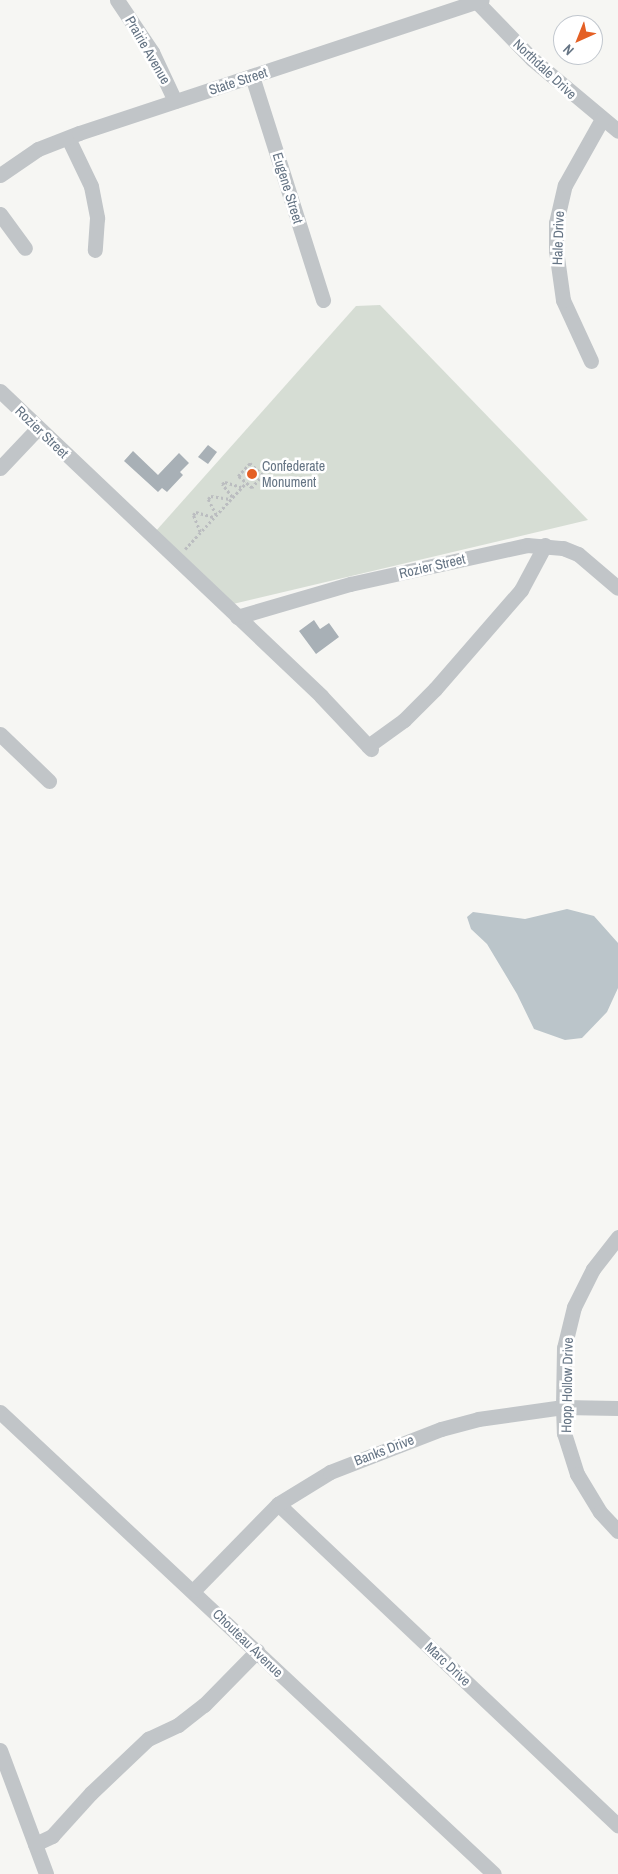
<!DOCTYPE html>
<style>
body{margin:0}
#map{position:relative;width:618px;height:1874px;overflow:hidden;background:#f6f6f3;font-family:"Archivo Narrow",sans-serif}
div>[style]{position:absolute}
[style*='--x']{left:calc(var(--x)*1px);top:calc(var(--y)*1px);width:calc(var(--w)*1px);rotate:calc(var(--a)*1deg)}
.green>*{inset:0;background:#d6ddd4}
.water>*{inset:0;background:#bbc5ca}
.building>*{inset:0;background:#a8b0b6}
.path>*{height:2.5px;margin-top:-1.25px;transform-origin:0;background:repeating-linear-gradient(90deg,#bbbdc0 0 2.5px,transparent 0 5px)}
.minor>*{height:15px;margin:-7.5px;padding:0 7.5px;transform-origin:7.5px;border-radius:7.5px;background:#c1c5c8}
.dots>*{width:14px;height:14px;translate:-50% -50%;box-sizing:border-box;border:2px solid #fff;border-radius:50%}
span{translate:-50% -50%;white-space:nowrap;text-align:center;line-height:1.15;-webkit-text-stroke:5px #fff;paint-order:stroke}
.street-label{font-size:14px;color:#657484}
.poi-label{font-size:14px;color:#657484}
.left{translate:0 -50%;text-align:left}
.north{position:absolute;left:553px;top:15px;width:50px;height:50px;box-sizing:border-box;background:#fff;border:1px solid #c1c7ce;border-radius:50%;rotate:224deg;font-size:14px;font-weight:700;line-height:20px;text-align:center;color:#657484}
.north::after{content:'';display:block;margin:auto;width:18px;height:22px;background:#e46025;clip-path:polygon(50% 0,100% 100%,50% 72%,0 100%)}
</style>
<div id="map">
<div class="green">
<i style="clip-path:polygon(380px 305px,588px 520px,233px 604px,155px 532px,356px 306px)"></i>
</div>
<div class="water">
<i style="clip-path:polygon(567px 909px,594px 916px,618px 943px,618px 988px,607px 1012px,582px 1038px,565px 1040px,534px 1029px,517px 994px,487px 944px,471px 929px,467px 917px,473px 912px,525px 919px)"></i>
</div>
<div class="building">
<i style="clip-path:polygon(208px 445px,217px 452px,208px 464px,198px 457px)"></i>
<i style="clip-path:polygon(133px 451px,158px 475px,179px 453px,189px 463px,180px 472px,183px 475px,167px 492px,162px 488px,158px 492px,124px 461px)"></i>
<i style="clip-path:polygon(314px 620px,320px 629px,329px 623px,339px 637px,316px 654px,299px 631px)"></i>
</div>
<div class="path">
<i style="--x:250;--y:463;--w:18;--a:43"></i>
<i style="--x:263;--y:475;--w:17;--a:130"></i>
<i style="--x:252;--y:488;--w:18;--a:-139"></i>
<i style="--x:238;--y:476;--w:18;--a:-47"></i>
<i style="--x:232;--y:497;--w:16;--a:-128"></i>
<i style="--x:222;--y:484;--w:4;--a:-34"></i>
<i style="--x:225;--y:482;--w:17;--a:17"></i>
<i style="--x:216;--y:515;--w:18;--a:-117"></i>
<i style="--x:208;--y:499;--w:4;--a:-45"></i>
<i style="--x:211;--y:496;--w:19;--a:9"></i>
<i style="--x:200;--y:532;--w:18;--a:-112"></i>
<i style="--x:193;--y:515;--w:4;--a:-45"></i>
<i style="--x:196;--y:512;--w:19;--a:16"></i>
<i style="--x:185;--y:549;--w:90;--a:-47.3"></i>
</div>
<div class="minor">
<i style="--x:117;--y:0;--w:63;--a:56.1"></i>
<i style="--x:152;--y:52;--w:54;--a:64.9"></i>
<i style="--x:477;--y:2;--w:79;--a:46"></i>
<i style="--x:532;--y:59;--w:112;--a:39.9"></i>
<i style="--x:252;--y:76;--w:235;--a:72.4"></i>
<i style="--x:68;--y:138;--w:53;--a:64.4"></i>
<i style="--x:91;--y:186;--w:33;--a:79"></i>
<i style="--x:97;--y:218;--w:32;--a:94"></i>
<i style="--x:0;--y:175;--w:46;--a:-34.4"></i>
<i style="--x:38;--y:149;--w:44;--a:-21.3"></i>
<i style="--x:79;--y:133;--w:424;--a:-18.3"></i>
<i style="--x:0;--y:214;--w:42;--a:53.7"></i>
<i style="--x:591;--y:361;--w:67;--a:-114.7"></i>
<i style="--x:563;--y:300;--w:50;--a:-98"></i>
<i style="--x:556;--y:250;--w:27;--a:-90"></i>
<i style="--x:556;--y:223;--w:39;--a:-77"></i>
<i style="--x:565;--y:185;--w:76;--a:-60.7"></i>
<i style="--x:0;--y:391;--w:443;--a:43.5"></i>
<i style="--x:321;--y:696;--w:73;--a:46.7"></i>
<i style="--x:0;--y:468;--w:55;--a:-46.5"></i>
<i style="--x:237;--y:617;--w:118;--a:-16.3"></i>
<i style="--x:350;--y:584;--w:181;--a:-12.4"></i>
<i style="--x:527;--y:545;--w:36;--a:5"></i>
<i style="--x:563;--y:548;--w:16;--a:22"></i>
<i style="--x:578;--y:554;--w:52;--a:40.4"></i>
<i style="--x:0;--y:734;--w:68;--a:43.8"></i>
<i style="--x:368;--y:746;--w:44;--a:-35.8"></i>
<i style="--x:404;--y:720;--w:44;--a:-45"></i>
<i style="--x:435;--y:689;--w:131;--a:-49"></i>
<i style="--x:521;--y:590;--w:51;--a:-61.9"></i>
<i style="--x:618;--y:1237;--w:41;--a:128"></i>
<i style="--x:593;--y:1269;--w:42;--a:116.6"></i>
<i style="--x:574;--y:1307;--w:42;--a:103.7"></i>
<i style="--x:564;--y:1348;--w:59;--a:91"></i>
<i style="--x:563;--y:1407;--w:26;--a:88"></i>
<i style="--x:564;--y:1433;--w:43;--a:72.4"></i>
<i style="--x:577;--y:1474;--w:44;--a:58.8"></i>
<i style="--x:600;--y:1512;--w:26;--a:47"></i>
<i style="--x:0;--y:1412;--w:676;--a:43.08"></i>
<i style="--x:278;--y:1504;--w:468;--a:43.4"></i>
<i style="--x:194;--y:1590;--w:120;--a:-45.7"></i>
<i style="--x:278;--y:1504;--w:61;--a:-31.6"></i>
<i style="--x:330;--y:1472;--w:119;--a:-21.2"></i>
<i style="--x:441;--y:1429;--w:38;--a:-15"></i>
<i style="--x:478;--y:1419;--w:86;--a:-8"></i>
<i style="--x:563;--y:1407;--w:55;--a:1"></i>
<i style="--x:0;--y:1750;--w:132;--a:69.6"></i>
<i style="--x:35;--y:1844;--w:19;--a:-25"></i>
<i style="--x:52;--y:1836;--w:58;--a:-47.8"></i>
<i style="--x:91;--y:1793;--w:79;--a:-43.5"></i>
<i style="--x:148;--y:1739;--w:33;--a:-25"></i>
<i style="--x:178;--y:1725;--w:33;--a:-38"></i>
<i style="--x:204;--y:1705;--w:76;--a:-45.5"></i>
</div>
<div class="dots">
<i style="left:252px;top:474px;background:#e46025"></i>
</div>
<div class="street-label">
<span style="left:148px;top:50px;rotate:60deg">Prairie Avenue</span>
<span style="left:545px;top:69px;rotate:43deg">Northdale Drive</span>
<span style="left:238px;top:81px;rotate:-18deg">State Street</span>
<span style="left:288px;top:188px;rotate:73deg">Eugene Street</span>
<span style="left:558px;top:238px;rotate:-88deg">Hale Drive</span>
<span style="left:42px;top:432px;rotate:44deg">Rozier Street</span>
<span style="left:432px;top:566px;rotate:-13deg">Rozier Street</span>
<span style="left:567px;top:1385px;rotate:-89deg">Hopp Hollow Drive</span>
<span style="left:384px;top:1450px;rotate:-21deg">Banks Drive</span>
<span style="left:248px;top:1643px;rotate:44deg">Chouteau Avenue</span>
<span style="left:448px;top:1664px;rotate:43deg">Marc Drive</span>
</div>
<div class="poi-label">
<span class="left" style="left:262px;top:474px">Confederate<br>Monument</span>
</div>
<div class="north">N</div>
</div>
